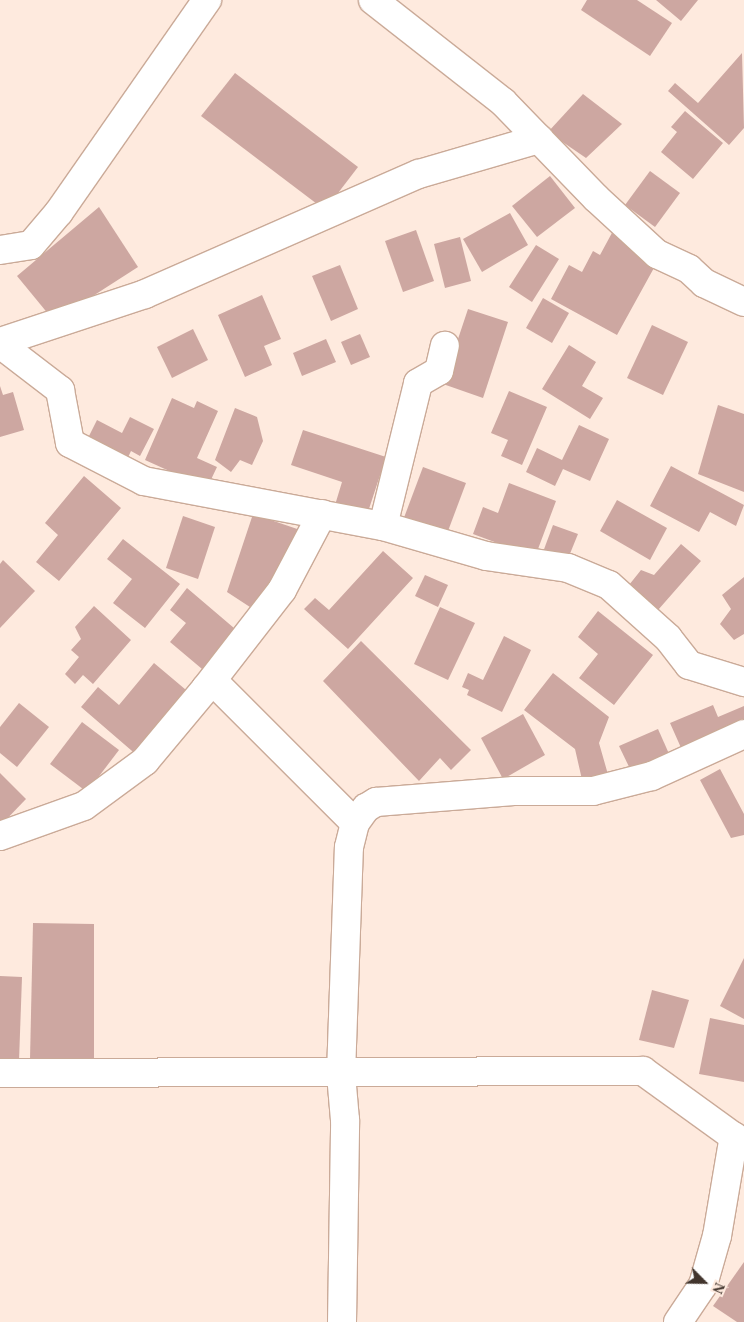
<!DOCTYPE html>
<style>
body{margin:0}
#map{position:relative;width:744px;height:1322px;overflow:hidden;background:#feeade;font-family:Georgia,serif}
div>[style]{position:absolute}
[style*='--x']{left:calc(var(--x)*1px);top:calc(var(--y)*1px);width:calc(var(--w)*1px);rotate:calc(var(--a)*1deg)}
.building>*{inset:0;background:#cda7a1}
.roads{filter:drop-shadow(1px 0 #caaa98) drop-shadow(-1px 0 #caaa98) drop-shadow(0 1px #caaa98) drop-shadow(0 -1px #caaa98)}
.minor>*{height:28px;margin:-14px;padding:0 14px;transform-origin:14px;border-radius:14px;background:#fff}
span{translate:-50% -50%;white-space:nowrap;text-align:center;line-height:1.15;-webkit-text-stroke:5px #feeade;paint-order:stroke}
.north{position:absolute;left:679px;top:1257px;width:50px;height:50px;-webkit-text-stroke:4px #feeade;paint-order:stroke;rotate:113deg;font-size:14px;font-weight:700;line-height:20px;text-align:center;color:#42352d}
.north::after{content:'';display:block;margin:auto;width:18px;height:22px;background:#42352d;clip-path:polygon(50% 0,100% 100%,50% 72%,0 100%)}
</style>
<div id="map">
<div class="building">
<i style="clip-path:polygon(587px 0,637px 0,672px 23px,650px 56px,581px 10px)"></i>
<i style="clip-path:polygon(656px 0,698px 0,681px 21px)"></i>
<i style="clip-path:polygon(742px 53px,744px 128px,729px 145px,668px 91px,675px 83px,698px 103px)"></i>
<i style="clip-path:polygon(235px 73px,358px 167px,325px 210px,201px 116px)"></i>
<i style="clip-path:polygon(583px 94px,622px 124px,586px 158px,548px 132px)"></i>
<i style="clip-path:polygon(685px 111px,723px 143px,693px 179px,661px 152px,677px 132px,671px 127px)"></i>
<i style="clip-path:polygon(650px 171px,680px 193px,655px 227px,625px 205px)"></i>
<i style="clip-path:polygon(550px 176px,575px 208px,537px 237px,512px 206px)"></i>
<i style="clip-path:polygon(99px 207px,138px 267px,54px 321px,17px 276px)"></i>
<i style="clip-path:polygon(510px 213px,528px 245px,482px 272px,463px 239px)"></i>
<i style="clip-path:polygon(416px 230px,434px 281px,403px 292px,385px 241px)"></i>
<i style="clip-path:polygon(613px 231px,660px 257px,617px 335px,551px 299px,569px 265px,582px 272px,593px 251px,600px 255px)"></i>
<i style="clip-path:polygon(460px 237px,471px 281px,445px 288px,434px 244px)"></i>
<i style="clip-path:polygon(536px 245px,559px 259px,532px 302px,509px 287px)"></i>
<i style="clip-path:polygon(340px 265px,358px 309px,331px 321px,312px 276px)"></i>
<i style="clip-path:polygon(262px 295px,281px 339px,264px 346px,272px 365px,245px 377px,218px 315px)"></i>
<i style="clip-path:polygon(543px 298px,569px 313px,552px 343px,526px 328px)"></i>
<i style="clip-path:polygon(468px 309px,508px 322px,483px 398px,443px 384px)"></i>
<i style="clip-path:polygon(652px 325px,688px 342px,663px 395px,627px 378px)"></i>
<i style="clip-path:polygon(193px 329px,208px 360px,172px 378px,157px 347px)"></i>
<i style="clip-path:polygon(360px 334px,370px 357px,351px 365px,341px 342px)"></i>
<i style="clip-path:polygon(326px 339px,336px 362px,302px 376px,293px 353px)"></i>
<i style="clip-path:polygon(569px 345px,596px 362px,582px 386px,603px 398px,590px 419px,542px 389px)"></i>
<i style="clip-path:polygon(0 386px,3px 395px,13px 392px,24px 430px,0 437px)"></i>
<i style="clip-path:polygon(509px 391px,547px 407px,522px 465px,501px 456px,508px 440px,491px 433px)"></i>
<i style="clip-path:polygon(172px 398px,194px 408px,197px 401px,218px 411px,197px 458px,217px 467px,207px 488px,145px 460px)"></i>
<i style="clip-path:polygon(718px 405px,744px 414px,744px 492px,698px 474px)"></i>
<i style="clip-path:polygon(235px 408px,257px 417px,263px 441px,252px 465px,240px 460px,231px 472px,215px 460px)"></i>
<i style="clip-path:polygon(130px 417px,154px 429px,140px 456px,131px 451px,123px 468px,83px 448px,97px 420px,122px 433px)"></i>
<i style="clip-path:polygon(579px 425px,609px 439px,590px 481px,563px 469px,555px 486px,526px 472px,537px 448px,562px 460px)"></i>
<i style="clip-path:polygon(303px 430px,386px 457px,367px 515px,335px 505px,342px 482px,291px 465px)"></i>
<i style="clip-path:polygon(671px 466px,744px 505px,736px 526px,710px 512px,699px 532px,650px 506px)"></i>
<i style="clip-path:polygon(423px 467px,466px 483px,445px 539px,402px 523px)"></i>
<i style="clip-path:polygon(84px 476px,121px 508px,59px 581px,36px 562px,58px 535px,45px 523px)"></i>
<i style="clip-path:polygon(509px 483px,556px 501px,535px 557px,473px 534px,483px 507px,498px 513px)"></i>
<i style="clip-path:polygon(617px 500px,667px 528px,650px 560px,600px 531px)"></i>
<i style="clip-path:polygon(253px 514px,306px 532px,253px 609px,227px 592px)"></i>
<i style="clip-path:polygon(183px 516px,215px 527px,198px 579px,166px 568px)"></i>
<i style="clip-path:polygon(553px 525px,578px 534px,567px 561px,543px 552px)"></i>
<i style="clip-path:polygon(123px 539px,180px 584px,145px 628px,113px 603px,132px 579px,107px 559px)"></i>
<i style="clip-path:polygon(681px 544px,701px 561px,658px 610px,629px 585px,641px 570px,654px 575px)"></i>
<i style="clip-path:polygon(383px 551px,413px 578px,348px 649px,304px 609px,315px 598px,329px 610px)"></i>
<i style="clip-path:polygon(3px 560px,35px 591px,0 628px,0 564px)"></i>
<i style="clip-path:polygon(425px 575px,448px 585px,438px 607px,415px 596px)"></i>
<i style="clip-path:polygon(744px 577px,744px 634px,734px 640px,720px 624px,731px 609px,722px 595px)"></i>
<i style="clip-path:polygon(187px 588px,241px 634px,208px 674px,170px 642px,186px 623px,170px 610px)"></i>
<i style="clip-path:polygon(94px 606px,131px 640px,93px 684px,83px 675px,75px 684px,65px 674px,79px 657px,71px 650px,81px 639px,75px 627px)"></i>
<i style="clip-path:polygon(440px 607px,475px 623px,448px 680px,414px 664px)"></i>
<i style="clip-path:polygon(598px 611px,653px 655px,614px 705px,579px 678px,598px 654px,578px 637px)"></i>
<i style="clip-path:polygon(504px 636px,531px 650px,502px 712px,467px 695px,469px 690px,462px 687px,468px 673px,483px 680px)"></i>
<i style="clip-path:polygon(361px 641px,471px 750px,451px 770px,440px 758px,419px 781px,323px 681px)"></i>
<i style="clip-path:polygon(154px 663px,192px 695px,139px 757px,81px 707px,98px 687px,119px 705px)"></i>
<i style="clip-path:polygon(553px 673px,609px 717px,599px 743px,609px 778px,583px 784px,575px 749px,524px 710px)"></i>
<i style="clip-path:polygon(19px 703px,49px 727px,17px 767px,0 753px,0 727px)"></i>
<i style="clip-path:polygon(713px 705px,718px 717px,744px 706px,744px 728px,686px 759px,670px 723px)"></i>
<i style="clip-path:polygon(523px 714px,545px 755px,503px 779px,481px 738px)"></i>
<i style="clip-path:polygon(82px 722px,119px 750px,87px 792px,50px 764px)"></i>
<i style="clip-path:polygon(658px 729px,670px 756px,632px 773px,619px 746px)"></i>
<i style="clip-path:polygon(720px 769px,744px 814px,744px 835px,731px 838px,700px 780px)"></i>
<i style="clip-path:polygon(0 773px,26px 799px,0 826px)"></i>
<i style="clip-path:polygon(33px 923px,94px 924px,94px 1060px,30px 1060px)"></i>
<i style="clip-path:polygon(744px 958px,744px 1019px,720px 1006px)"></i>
<i style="clip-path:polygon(0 976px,22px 977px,19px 1061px,0 1060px)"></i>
<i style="clip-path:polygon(652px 990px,689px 1000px,674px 1048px,639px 1040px)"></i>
<i style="clip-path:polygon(710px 1018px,744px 1025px,744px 1082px,699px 1074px)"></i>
<i style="clip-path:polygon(744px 1262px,744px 1322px,737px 1322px,713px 1306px)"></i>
</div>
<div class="roads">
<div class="minor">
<i style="--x:373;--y:0;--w:165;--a:38.1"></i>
<i style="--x:503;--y:102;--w:134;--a:45.9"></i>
<i style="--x:596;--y:198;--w:83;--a:42.6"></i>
<i style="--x:657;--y:254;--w:35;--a:25"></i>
<i style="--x:689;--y:269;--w:21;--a:43"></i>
<i style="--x:704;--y:283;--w:44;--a:25.4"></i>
<i style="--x:0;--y:250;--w:31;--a:-9"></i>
<i style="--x:31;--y:245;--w:43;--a:-49.7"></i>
<i style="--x:59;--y:212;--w:259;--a:-55.1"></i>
<i style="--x:0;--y:342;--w:153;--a:-18.3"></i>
<i style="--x:145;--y:294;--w:299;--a:-23.7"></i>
<i style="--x:419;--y:174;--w:125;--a:-16.3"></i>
<i style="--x:0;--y:344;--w:76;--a:37.5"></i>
<i style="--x:60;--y:390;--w:54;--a:79.3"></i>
<i style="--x:70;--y:443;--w:83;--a:27.2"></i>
<i style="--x:144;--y:481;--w:243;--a:10.7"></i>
<i style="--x:383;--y:526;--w:107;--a:16.2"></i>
<i style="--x:486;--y:556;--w:83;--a:8.3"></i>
<i style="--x:568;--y:568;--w:44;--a:22.5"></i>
<i style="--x:609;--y:585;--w:79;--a:41.9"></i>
<i style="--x:668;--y:638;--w:34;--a:52"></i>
<i style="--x:689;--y:665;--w:58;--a:17.2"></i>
<i style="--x:383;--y:526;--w:147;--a:-76.2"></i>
<i style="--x:418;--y:383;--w:24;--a:-30"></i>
<i style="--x:439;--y:371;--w:26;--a:-77"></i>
<i style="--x:206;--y:688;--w:124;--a:-52.2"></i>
<i style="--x:282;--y:590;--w:86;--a:-62.2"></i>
<i style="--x:0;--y:836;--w:89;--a:-19.7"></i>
<i style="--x:84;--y:806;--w:76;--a:-36.4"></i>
<i style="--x:145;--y:761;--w:95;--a:-50.1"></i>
<i style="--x:206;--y:688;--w:11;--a:-15"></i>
<i style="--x:217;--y:685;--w:195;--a:45"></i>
<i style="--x:0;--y:1073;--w:643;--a:-0.18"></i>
<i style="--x:643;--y:1071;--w:125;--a:35.9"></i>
<i style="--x:342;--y:1322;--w:202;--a:-89.1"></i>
<i style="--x:345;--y:1120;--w:46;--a:-95"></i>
<i style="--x:341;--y:1074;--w:227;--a:-88"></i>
<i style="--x:349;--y:847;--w:25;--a:-76"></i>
<i style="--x:355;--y:823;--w:19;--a:-54"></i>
<i style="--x:366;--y:808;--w:12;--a:-31"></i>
<i style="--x:376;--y:802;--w:138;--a:-4.6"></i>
<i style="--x:514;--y:791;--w:79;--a:0"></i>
<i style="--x:593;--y:791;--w:61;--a:-14.3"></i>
<i style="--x:652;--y:776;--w:101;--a:-24.5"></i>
<i style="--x:678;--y:1322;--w:45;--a:-56"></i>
<i style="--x:703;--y:1285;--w:51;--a:-74.1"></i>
<i style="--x:717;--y:1236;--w:101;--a:-80.4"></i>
</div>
</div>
<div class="north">N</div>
</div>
